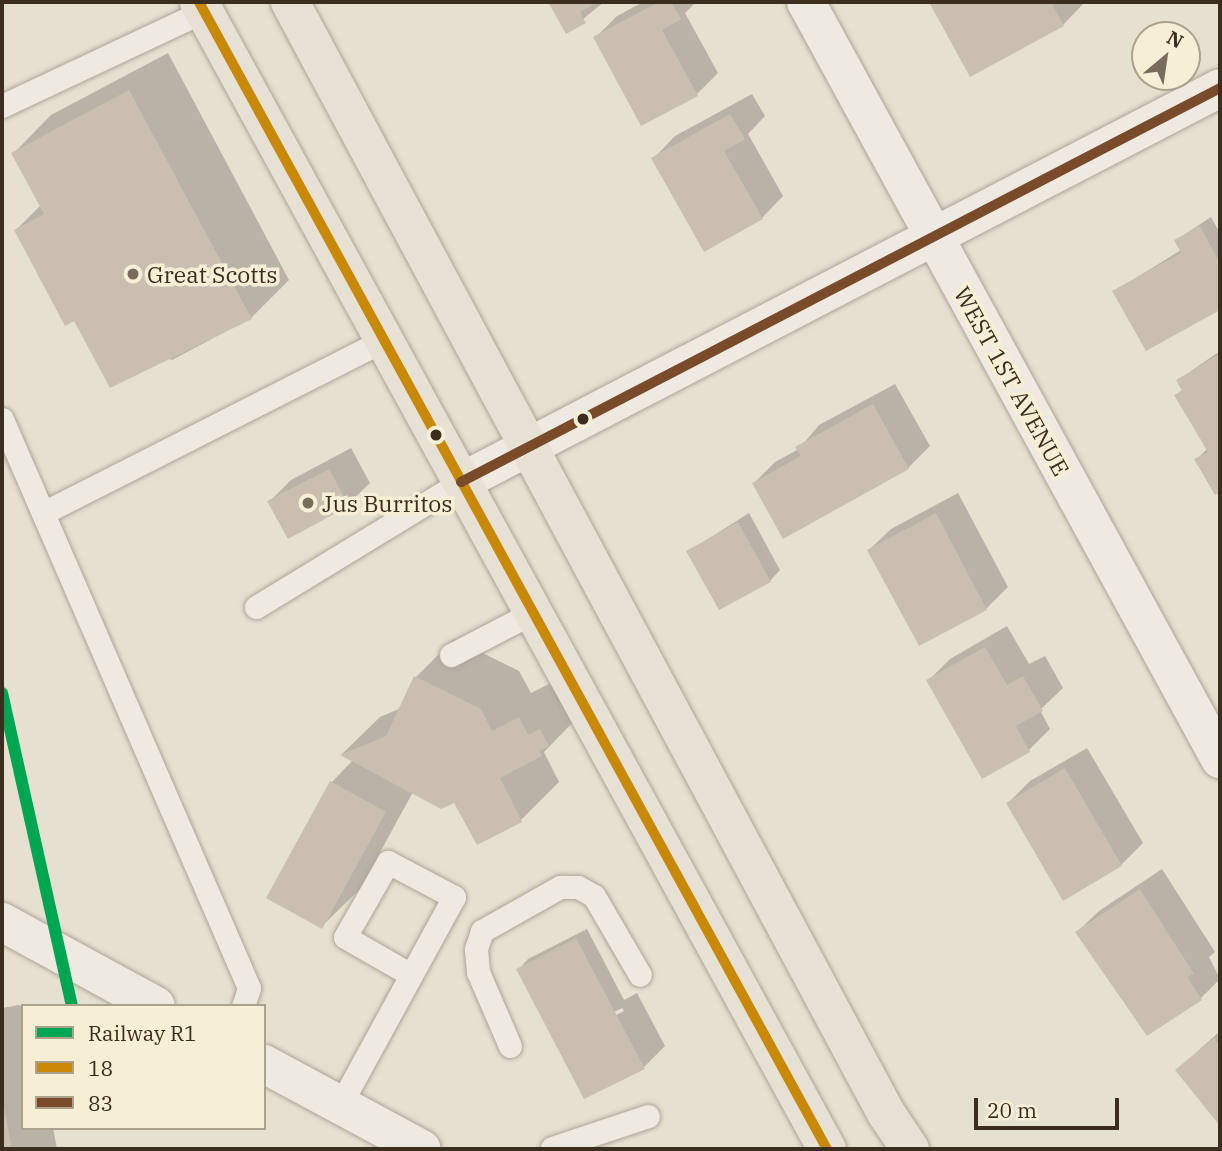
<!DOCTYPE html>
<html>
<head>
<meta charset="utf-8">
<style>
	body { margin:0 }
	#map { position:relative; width:1222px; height:1151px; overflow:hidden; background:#e6e0d0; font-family:"IBM Plex Serif",serif }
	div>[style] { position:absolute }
	.shadow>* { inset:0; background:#0003 }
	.building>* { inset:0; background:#cabeb0 }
	.roads { filter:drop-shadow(0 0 2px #aca598) drop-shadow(0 0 2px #aca598) }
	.service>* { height:23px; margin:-11.5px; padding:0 11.5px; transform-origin:11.5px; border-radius:11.5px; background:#eeeae1 }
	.minor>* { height:38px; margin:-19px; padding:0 19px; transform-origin:19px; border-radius:19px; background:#eeeae1 }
	.primary>* { height:38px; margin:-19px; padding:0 19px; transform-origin:19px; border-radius:19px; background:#e6e1d3 }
	.bus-1>* { height:10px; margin:-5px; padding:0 5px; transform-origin:5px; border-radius:5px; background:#c88808 }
	.bus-2>* { height:10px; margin:-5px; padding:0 5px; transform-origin:5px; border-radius:5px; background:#7a4b2a }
	.rail-1>* { height:12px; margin:-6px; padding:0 6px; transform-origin:6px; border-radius:6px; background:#00a651 }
	.dots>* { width:19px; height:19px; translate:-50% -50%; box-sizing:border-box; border:4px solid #f7eed6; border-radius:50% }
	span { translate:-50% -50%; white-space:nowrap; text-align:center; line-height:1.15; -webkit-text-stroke:7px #f7eed6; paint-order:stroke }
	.poi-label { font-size:23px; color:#3c2e1f }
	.left { translate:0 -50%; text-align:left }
	.street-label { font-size:23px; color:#3c2e1f }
	.frame { position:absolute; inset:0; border:4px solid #3c2e1f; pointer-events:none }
	.legend { position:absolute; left:21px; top:1004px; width:245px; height:126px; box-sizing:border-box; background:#f7eed6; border:2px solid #aca18d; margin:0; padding:9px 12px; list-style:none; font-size:21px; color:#3c2e1f }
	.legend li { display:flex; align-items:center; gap:14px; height:35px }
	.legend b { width:35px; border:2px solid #aca18d }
	.north { position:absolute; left:1131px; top:21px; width:70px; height:70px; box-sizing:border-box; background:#f7eed6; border:2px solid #aca18d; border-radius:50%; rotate:29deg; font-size:19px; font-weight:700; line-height:28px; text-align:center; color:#3c2e1f }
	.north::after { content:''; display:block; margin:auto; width:24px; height:32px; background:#786c5d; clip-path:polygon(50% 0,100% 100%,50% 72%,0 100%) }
	.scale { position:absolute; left:974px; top:1098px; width:145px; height:32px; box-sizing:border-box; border:4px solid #3c2e1f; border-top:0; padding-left:9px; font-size:21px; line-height:24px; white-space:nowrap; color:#3c2e1f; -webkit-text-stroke:5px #f7eed6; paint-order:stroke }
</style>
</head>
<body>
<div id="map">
	<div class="shadow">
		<div style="clip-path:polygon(550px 2px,604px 2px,567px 32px)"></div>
		<div style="clip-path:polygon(643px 2px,696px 2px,685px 13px,718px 73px,697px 94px,596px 37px,617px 16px)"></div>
		<div style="clip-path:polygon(931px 2px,1083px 2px,1084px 3px,1063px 25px,970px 75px)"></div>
		<div style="clip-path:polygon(168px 53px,289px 280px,251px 318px,172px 360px,75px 319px,16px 230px,41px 205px,13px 154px,51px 115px)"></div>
		<div style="clip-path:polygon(752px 94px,765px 116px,748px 134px,783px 196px,762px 218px,654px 158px,675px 136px)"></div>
		<div style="clip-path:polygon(1211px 217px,1220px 233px,1220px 308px,1146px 348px,1115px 291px,1181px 250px,1176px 240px)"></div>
		<div style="clip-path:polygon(1220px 351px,1220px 490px,1215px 492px,1196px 460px,1207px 449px,1177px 395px,1183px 389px,1178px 380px)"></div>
		<div style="clip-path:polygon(895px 384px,930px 446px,908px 468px,754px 483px,775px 462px,799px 449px,819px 425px)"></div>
		<div style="clip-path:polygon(351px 448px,370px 483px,348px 504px,270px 501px,291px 480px)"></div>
		<div style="clip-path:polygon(958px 493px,1008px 587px,986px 609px,869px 550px,891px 529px)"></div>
		<div style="clip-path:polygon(749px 513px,780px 570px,770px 581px,688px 552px)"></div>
		<div style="clip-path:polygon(1007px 626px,1029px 664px,1045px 656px,1063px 688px,1040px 710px,1050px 729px,1029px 750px,928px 681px,950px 659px)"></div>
		<div style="clip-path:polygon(454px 639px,519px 671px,531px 693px,557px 680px,579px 716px,544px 752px,559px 782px,521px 820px,413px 792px,360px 889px,321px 927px,331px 783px,353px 760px,342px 754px,380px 717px,401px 708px,416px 677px)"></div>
		<div style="clip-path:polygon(1087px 748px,1143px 843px,1121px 865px,1008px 803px,1030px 781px)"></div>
		<div style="clip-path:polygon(1162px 869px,1215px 952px,1209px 957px,1220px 979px,1201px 998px,1147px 1033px,1077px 932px,1099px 911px)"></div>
		<div style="clip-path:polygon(evenodd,587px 929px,624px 1000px,637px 993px,665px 1046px,644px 1067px,585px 1097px,518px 970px,528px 959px,587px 929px,622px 1008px,624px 1011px,581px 1033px,581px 1029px,622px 1008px)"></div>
		<div style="clip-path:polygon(19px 1005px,23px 1007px,23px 1128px,53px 1128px,57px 1149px,2px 1149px,2px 1008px)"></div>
		<div style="clip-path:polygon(1220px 1031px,1220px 1123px,1177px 1070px)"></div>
	</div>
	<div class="building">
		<div style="clip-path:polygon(548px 2px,598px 2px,580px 12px,586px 23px,566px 34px)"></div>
		<div style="clip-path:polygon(659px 2px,671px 2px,681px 19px,662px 30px,698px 96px,641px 126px,593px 37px)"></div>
		<div style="clip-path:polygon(929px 2px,1051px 2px,1064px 26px,970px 77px)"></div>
		<div style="clip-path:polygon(129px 90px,252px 319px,110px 388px,74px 321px,65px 326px,14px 230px,44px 214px,11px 153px)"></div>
		<div style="clip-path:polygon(730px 114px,745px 139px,724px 151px,763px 219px,704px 252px,651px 158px)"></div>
		<div style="clip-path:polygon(1200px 226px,1220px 263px,1220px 310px,1146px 351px,1112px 291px,1181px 253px,1174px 240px)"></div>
		<div style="clip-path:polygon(1220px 354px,1220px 492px,1215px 495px,1194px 459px,1208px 452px,1174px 395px,1182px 391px,1176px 380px)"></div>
		<div style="clip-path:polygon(873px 404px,909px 469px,783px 539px,752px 483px,801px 456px,795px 447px)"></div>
		<div style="clip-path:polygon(329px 469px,349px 506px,288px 539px,267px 501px)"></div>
		<div style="clip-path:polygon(936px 513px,987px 610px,919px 646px,867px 550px)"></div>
		<div style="clip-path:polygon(738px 522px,771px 582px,719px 610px,686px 551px)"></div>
		<div style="clip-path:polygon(985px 647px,1007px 685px,1023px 676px,1043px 711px,1016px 726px,1030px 752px,982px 779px,926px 680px)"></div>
		<div style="clip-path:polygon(414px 676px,481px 709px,492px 731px,519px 717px,528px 735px,540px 729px,549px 746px,539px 751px,542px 756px,500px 778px,522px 822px,477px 845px,454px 803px,441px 809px,340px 755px,386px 736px)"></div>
		<div style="clip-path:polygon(1065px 768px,1122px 866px,1063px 901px,1006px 803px)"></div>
		<div style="clip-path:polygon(330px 781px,386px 812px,322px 929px,266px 898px)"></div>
		<div style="clip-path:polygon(1140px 889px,1194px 974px,1187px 977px,1202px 1000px,1147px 1036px,1075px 932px)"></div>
		<div style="clip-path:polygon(576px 938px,645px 1069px,584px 1099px,516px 969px)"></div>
		<div style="clip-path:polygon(1214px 1038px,1220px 1045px,1220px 1126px,1175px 1070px)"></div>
		<div style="clip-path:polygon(2px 1102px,3px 1102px,12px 1149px,2px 1149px)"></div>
	</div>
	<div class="roads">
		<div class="service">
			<div style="left:2px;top:106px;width:223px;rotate:-25.2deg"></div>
			<div style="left:2px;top:419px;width:620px;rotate:66.53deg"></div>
			<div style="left:249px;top:988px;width:19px;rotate:108deg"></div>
			<div style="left:43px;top:513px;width:380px;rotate:-26.9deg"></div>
			<div style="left:256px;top:607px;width:240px;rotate:-31.4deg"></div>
			<div style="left:451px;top:655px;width:91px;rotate:-27.4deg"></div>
			<div style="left:510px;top:1046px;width:81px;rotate:-113.4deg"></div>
			<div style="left:478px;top:972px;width:23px;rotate:-95deg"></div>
			<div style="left:476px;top:949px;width:19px;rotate:-72deg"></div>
			<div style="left:482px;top:931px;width:90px;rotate:-29.4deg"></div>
			<div style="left:560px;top:887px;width:18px"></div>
			<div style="left:578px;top:887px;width:18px;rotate:29deg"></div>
			<div style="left:594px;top:896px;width:91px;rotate:59.8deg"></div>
			<div style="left:340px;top:1105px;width:237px;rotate:-61.3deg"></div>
			<div style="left:454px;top:897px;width:75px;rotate:-152.1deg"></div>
			<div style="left:388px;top:862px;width:86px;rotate:119.8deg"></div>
			<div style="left:345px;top:937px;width:76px;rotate:29.9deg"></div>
			<div style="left:552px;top:1148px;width:101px;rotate:-18.4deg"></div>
		</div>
		<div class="minor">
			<div style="left:806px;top:2px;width:863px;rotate:61.33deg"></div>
			<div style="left:461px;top:482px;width:855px;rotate:-27.43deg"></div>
			<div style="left:2px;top:922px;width:175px;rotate:28.6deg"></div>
			<div style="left:264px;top:1064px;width:179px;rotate:28.3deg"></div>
		</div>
		<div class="primary">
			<div style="left:199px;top:2px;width:1308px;rotate:61.3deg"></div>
			<div style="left:290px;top:2px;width:1261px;rotate:61.79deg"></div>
			<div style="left:886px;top:1113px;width:43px;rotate:56.3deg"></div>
		</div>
	</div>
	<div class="bus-1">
		<div style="left:199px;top:2px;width:1308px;rotate:61.3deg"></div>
	</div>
	<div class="bus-2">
		<div style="left:461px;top:482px;width:855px;rotate:-27.43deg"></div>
	</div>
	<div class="rail-1">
		<div style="left:2px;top:693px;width:321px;rotate:77.4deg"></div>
	</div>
	<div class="dots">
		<div style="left:133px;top:274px;background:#786c5d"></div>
		<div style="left:583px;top:419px;background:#3c2e1f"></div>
		<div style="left:436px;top:435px;background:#3c2e1f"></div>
		<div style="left:308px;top:503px;background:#786c5d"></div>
	</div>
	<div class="poi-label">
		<span class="left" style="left:147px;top:274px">Great Scotts</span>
		<span class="left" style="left:322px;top:503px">Jus Burritos</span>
	</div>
	<div class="street-label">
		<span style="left:1012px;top:381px;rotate:61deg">WEST 1ST AVENUE</span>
	</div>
	<div class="frame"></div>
	<ul class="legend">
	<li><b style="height:9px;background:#00a651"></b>Railway R1</li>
	<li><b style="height:9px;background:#c88808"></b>18</li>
	<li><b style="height:9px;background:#7a4b2a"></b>83</li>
	</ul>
	<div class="north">N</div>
	<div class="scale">20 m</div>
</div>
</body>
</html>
